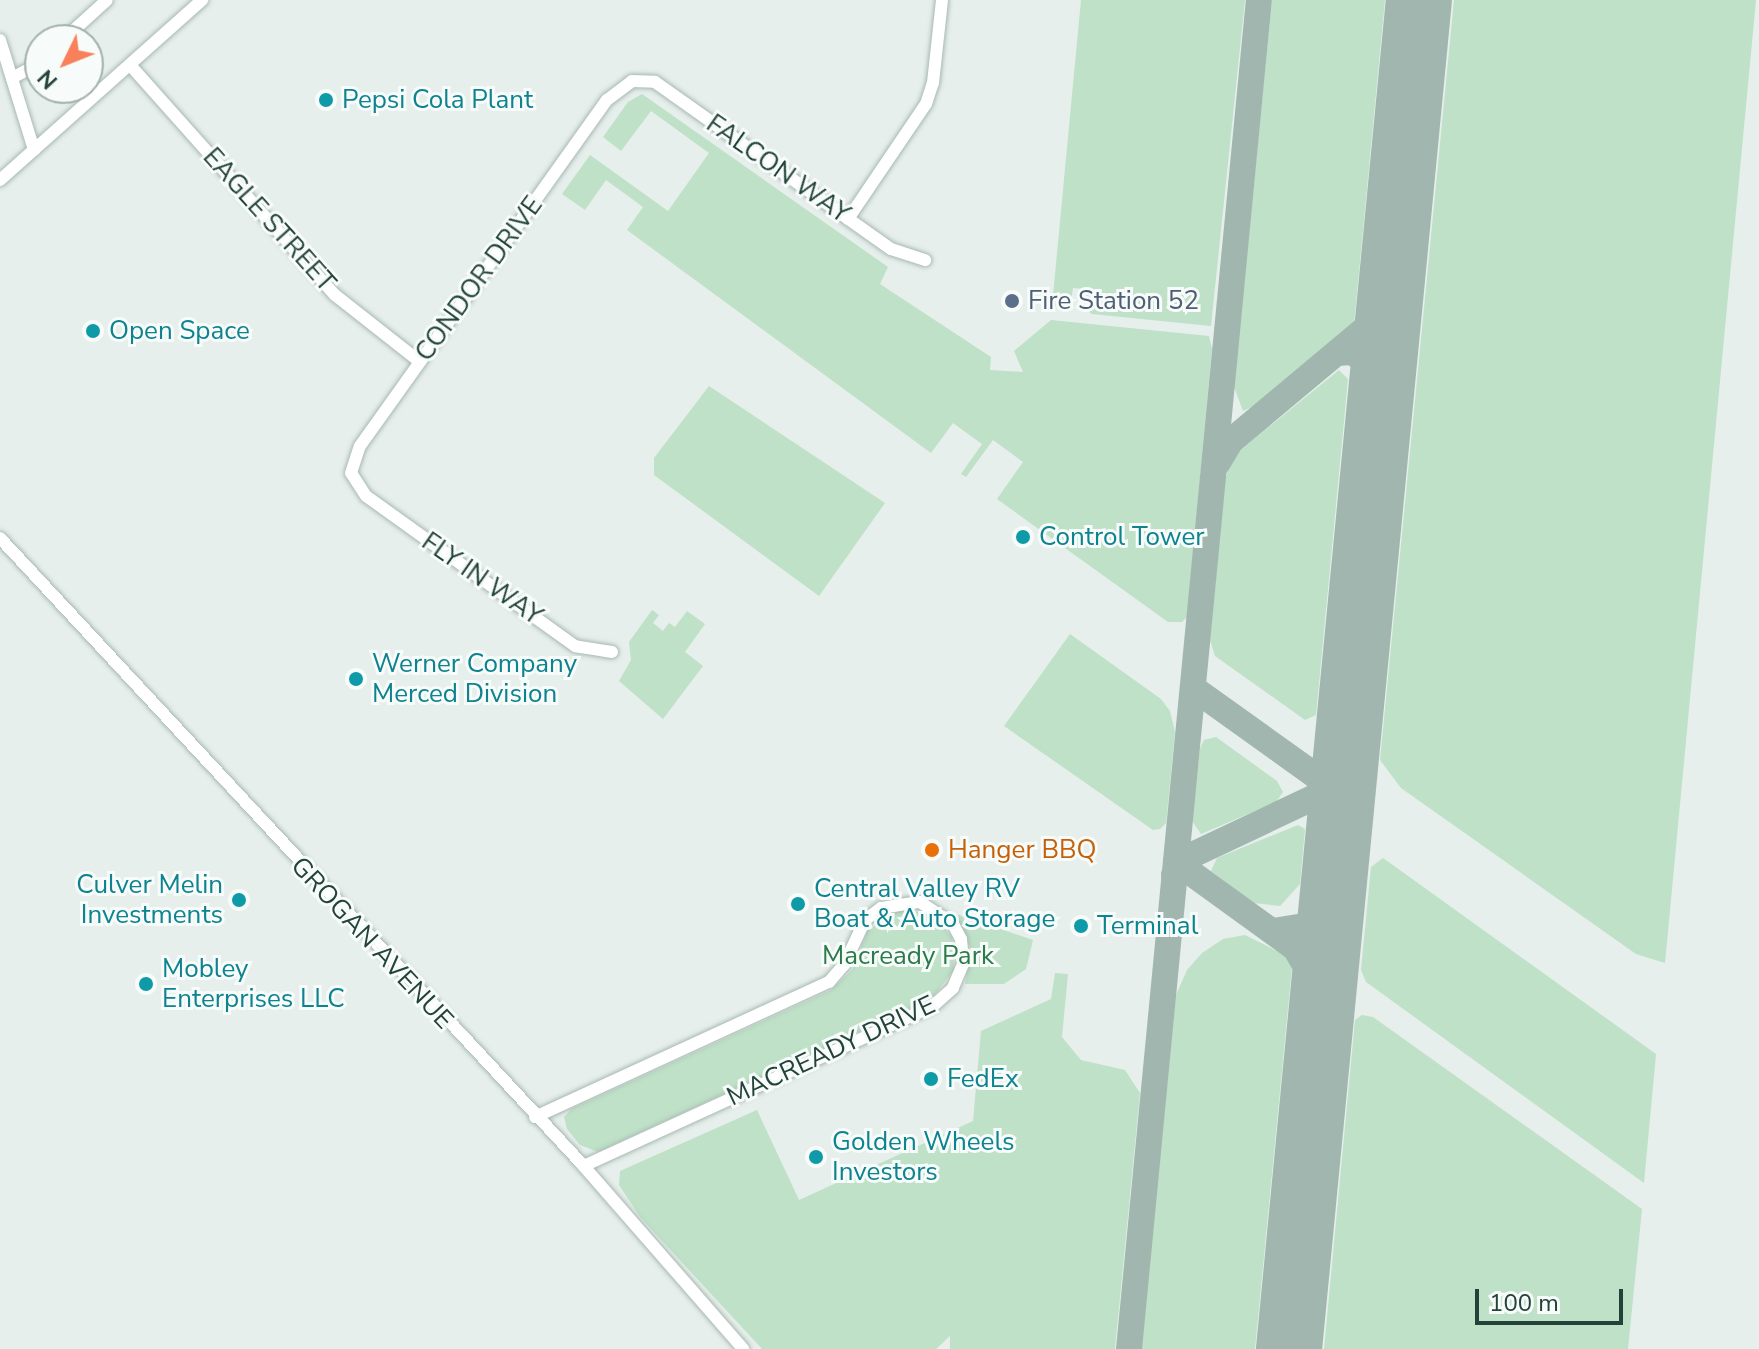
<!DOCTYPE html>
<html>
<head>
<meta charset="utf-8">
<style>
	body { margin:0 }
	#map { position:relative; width:1759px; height:1349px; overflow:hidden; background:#e6efeb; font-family:"Nunito Sans",sans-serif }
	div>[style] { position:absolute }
	.green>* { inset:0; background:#bee1c7 }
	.taxiway>* { height:26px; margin:-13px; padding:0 13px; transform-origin:13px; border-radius:13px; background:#a2b6b0 }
	.runway>* { height:66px; margin:-33px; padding:0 33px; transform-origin:33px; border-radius:33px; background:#a2b6b0 }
	.roads { filter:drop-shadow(0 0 2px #a8b8b2) drop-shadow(0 0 2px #a8b8b2) }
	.minor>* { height:12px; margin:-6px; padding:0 6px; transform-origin:6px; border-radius:6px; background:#fff }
	.dots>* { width:22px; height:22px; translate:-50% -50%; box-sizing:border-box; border:4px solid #f7fbf9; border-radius:50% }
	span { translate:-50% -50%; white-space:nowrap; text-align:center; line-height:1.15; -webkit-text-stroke:6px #f7fbf9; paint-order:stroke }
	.culture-label { font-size:26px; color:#0d838f }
	.left { translate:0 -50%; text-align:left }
	.right { translate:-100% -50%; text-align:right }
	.street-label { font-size:26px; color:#23433a }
	.service-label { font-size:26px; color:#4e5e75 }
	.food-label { font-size:26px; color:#c56008 }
	.park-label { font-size:26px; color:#2b7c4a }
	.north { position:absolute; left:24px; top:24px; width:80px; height:80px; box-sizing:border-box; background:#f7fbf9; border:2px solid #a2b1ad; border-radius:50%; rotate:227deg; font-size:22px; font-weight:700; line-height:32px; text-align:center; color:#23433a }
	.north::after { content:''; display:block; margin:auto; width:28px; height:36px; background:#f8805b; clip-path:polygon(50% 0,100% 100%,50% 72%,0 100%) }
	.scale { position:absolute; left:1475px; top:1289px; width:148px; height:36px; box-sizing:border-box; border:4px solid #23433a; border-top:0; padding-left:10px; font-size:24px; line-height:28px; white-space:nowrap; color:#23433a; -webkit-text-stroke:6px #f7fbf9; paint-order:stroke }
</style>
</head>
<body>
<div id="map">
	<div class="green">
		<div style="clip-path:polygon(1081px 0,1245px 0,1211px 326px,1092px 314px,1087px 310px,1086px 289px,1073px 288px,1070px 307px,1052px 306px)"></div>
		<div style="clip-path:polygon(1272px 0,1385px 0,1354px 324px,1258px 404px,1243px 411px,1234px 387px)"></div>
		<div style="clip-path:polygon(1454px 0,1756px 0,1665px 963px,1636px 954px,1401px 788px,1380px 760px)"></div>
		<div style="clip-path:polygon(642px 94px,888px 267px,880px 284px,991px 357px,990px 370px,1023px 372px,1014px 351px,1051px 320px,1209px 336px,1212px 349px,1187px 617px,1182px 622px,1168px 622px,997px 499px,1023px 462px,993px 440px,966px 477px,961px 474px,982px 444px,953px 423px,931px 453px,627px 230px,643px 207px,606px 180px,585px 210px,562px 194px,590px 155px,668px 211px,709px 153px,651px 111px,621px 151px,603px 137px,628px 102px)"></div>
		<div style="clip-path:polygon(1339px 370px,1348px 379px,1316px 715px,1305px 720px,1215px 656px,1210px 640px,1225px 480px,1233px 456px)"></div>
		<div style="clip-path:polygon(709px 386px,885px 503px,819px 596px,654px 475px,654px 458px)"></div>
		<div style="clip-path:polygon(652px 610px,659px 615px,653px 623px,663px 631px,669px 623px,675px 627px,687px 611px,705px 624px,685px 652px,703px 666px,663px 719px,619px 681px,631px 660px,629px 642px)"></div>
		<div style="clip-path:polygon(1070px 634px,1161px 699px,1170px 711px,1175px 732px,1166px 823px,1160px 829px,1153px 830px,1004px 726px)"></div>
		<div style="clip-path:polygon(1216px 737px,1277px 781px,1283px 792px,1276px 802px,1201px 834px,1192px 821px,1200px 749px,1204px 740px)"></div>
		<div style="clip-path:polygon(1298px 825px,1305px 829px,1300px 884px,1280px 906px,1253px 903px,1211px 871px,1217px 858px)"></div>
		<div style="clip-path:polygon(1383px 858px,1656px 1054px,1644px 1183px,1366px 982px,1361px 970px,1371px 867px)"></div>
		<div style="clip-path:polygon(901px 909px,930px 914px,952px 937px,954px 970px,932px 998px,598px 1152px,580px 1145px,567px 1129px,564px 1117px,571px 1109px,831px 990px,852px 970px,868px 930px)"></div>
		<div style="clip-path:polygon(953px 913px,1033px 940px,1026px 969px,1004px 984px,965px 984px,971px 949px)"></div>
		<div style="clip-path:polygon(1245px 935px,1283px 954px,1292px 967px,1255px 1349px,1141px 1349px,1176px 995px,1187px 970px,1202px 953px,1223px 939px)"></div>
		<div style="clip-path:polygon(1055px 973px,1068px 974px,1062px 1037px,1081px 1060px,1125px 1070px,1140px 1093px,1115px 1349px,950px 1349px,950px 1336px,936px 1349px,762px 1349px,640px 1217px,619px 1185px,620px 1171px,757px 1110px,799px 1200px,973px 1121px,981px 1031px,1051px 999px)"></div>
		<div style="clip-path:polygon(1362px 1015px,1373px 1017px,1642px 1209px,1628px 1349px,1324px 1349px,1355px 1020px)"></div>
	</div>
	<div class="taxiway">
		<div style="left:1337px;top:353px;width:15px;rotate:-4deg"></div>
		<div style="left:1352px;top:352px;width:22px;rotate:34deg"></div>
		<div style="left:1370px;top:364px;width:38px;rotate:75deg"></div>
		<div style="left:1217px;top:464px;width:27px;rotate:-59deg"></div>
		<div style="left:1231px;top:441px;width:184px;rotate:-39.9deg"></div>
		<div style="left:1372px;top:323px;width:46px;rotate:-64deg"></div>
		<div style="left:1193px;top:688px;width:151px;rotate:35.6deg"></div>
		<div style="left:1316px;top:776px;width:31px;rotate:57deg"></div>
		<div style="left:1333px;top:802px;width:38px;rotate:83deg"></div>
		<div style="left:1176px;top:862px;width:147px;rotate:35.9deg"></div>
		<div style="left:1295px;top:948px;width:37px;rotate:59deg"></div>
		<div style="left:1314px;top:980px;width:43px;rotate:82.1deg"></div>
		<div style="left:1174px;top:875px;width:23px;rotate:-52deg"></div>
		<div style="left:1188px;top:857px;width:145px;rotate:-25.3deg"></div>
		<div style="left:1319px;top:795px;width:30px;rotate:-50deg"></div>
		<div style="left:1338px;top:772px;width:34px;rotate:-73deg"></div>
		<div style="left:1273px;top:931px;width:38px;rotate:-9deg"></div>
		<div style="left:1311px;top:925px;width:16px;rotate:-43deg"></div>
		<div style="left:1323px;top:914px;width:23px;rotate:-65deg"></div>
		<div style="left:1129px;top:1349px;width:1355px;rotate:-84.5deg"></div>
	</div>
	<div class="runway">
		<div style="left:1289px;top:1349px;width:1355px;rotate:-84.5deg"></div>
	</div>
	<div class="roads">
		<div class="minor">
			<div style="left:0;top:40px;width:115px;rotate:72.8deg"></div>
			<div style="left:63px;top:40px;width:59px;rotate:-42.3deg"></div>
			<div style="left:130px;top:65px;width:308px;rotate:48.3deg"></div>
			<div style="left:335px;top:295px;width:108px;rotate:38.2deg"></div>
			<div style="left:12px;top:78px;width:32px;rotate:-28deg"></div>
			<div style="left:0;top:180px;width:271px;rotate:-41.7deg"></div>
			<div style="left:848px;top:219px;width:139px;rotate:-55.9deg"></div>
			<div style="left:926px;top:104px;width:22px;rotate:-72deg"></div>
			<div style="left:933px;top:83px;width:83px;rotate:-83.8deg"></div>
			<div style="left:0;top:538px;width:853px;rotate:47.09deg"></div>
			<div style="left:581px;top:1163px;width:247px;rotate:48.9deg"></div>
			<div style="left:612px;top:652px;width:37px;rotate:-171deg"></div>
			<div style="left:575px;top:646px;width:257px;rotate:-144.3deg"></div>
			<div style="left:366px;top:496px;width:27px;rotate:-123deg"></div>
			<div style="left:351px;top:473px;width:28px;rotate:-72deg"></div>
			<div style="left:360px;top:446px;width:425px;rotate:-54.5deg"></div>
			<div style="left:607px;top:100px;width:31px;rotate:-37deg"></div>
			<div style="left:632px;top:81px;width:23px;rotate:2deg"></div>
			<div style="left:655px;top:82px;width:289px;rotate:35.3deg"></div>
			<div style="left:891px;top:249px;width:36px;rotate:18deg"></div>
			<div style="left:535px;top:1117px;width:324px;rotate:-24.7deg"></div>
			<div style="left:829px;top:982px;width:23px;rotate:-49deg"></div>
			<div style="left:844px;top:965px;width:50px;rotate:-65deg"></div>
			<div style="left:865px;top:920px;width:20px;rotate:-37deg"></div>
			<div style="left:881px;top:908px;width:39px;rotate:-9deg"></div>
			<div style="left:920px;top:902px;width:40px;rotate:34deg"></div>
			<div style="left:953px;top:924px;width:17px;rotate:62deg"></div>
			<div style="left:961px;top:939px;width:25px;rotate:85deg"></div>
			<div style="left:963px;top:964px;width:26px;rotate:113deg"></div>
			<div style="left:953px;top:988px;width:27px;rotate:138deg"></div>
			<div style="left:933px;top:1006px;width:384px;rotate:155.4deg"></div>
		</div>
	</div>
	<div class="dots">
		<div style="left:326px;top:100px;background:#0f9aa8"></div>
		<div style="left:1012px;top:301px;background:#5c6f8a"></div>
		<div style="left:93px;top:331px;background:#0f9aa8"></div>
		<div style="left:1023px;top:537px;background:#0f9aa8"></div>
		<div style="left:356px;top:679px;background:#0f9aa8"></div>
		<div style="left:932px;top:850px;background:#e8710a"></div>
		<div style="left:239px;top:900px;background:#0f9aa8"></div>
		<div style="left:798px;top:904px;background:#0f9aa8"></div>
		<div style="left:1081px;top:926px;background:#0f9aa8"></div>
		<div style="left:146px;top:984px;background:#0f9aa8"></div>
		<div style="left:931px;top:1079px;background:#0f9aa8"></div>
		<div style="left:816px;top:1157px;background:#0f9aa8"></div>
	</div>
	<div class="culture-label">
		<span class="left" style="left:342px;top:100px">Pepsi Cola Plant</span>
		<span class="left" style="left:109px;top:331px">Open Space</span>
		<span class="left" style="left:1039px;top:537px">Control Tower</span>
		<span class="left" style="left:372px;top:679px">Werner Company<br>Merced Division</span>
		<span class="right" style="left:223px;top:900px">Culver Melin<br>Investments</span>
		<span class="left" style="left:814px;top:904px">Central Valley RV<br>Boat &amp; Auto Storage</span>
		<span class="left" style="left:1097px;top:926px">Terminal</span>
		<span class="left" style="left:162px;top:984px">Mobley<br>Enterprises LLC</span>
		<span class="left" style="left:947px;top:1079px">FedEx</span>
		<span class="left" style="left:832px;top:1157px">Golden Wheels<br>Investors</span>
	</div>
	<div class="street-label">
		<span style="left:778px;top:169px;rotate:35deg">FALCON WAY</span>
		<span style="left:269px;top:220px;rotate:48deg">EAGLE STREET</span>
		<span style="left:479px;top:279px;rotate:-54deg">CONDOR DRIVE</span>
		<span style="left:482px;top:579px;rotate:35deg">FLY IN WAY</span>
		<span style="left:372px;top:943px;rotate:47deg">GROGAN AVENUE</span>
		<span style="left:831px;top:1051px;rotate:-25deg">MACREADY DRIVE</span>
	</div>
	<div class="service-label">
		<span class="left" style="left:1028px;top:301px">Fire Station 52</span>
	</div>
	<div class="food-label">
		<span class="left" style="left:948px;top:850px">Hanger BBQ</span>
	</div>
	<div class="park-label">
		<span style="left:908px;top:956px">Macready Park</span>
	</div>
	<div class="north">N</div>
	<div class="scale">100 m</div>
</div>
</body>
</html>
